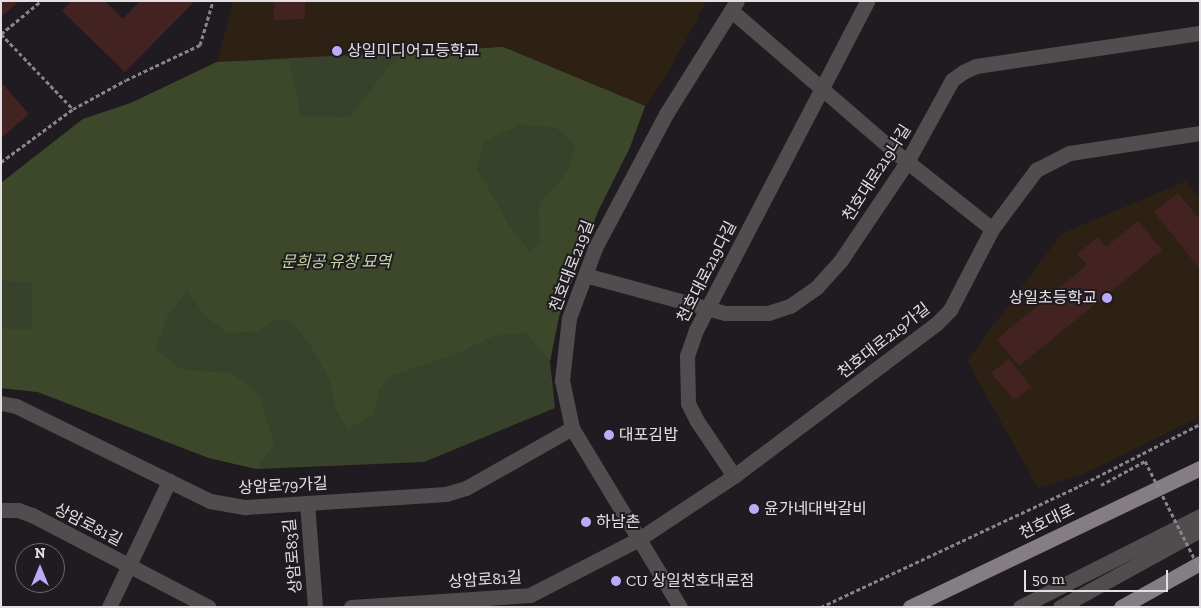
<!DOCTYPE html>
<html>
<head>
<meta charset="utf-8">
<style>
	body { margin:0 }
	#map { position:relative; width:1201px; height:608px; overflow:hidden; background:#1f1b20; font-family:"Zilla Slab","Noto Sans KR",serif }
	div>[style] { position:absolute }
	.education>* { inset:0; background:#2d2113 }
	.green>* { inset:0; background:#38412a }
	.forest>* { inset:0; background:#3d482b }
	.building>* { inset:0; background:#422322 }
	.path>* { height:3px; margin-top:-1.5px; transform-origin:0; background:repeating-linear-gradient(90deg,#888489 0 4px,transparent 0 6.5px) }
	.minor>* { height:15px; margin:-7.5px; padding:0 7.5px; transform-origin:7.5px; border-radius:7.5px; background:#504d4f }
	.major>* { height:15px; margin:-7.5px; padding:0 7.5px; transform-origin:7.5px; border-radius:7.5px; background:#847e82 }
	.path-bridge>* { height:3px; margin-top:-1.5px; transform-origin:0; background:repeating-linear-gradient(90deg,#888489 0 4px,transparent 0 6.5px) }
	.dots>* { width:14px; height:14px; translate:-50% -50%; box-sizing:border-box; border:2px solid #1f1b20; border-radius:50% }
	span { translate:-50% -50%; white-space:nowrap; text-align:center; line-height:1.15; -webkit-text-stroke:4px #1f1b20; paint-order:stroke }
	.poi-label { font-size:16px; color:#e3e0e4 }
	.left { translate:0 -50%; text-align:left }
	.right { translate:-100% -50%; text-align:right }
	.street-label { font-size:16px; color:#e3e0e4 }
	.park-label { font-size:16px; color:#c5daa2; font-style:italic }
	.frame { position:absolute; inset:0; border:2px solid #e3e0e4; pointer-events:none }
	.north { position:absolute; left:15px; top:543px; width:50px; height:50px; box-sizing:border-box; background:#1f1b20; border:1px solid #6d6a6e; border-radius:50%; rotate:0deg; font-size:14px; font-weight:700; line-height:20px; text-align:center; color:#e3e0e4 }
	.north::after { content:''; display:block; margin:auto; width:18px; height:22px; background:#b9abf7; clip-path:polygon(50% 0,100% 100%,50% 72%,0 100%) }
	.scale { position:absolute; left:1024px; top:570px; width:144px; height:22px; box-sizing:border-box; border:2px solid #e3e0e4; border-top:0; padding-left:6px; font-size:15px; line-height:18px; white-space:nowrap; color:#e3e0e4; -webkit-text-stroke:4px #1f1b20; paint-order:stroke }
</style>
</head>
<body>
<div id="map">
	<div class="education">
		<div style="clip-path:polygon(233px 1px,707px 1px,664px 80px,645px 106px,503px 47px,217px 62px)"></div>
		<div style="clip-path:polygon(1186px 181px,1200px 199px,1200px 417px,1081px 475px,1038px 488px,967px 361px,1061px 234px)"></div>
	</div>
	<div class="green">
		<div style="clip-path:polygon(503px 47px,645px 106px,630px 147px,598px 211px,559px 316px,550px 361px,555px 408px,424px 462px,257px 469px,209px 458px,38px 392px,1px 388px,1px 183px,83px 119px,131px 103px,217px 62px)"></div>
	</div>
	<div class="forest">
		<div style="clip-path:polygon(evenodd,503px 47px,645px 106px,630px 147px,598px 211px,559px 316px,550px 361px,525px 332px,494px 336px,456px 354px,391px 376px,379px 389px,374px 414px,348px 429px,336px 410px,330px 381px,314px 351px,293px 322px,277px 319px,258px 331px,227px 333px,203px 313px,187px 290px,167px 317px,155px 349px,183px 370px,232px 373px,259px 395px,274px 444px,257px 469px,209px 458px,38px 392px,1px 388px,1px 329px,32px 329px,32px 282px,1px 281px,1px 183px,83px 119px,131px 103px,217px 62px,289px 60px,301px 116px,350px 117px,390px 65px,406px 54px,503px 47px,521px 124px,556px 128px,576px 146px,567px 172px,539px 204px,540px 244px,530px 252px,511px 228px,477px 169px,484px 142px,521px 124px)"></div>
	</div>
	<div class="building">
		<div style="clip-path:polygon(1px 1px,19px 1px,1px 17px)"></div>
		<div style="clip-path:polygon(71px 1px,105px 1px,123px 19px,140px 1px,195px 1px,125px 72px,62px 11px)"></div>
		<div style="clip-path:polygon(274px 1px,305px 1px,305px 19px,274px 20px)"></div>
		<div style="clip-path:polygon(1px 82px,29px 114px,1px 138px)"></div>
		<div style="clip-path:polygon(1178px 193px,1200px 220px,1200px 269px,1154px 212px)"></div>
		<div style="clip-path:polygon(1138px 221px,1162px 250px,1019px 366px,997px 339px,1087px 265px,1077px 254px,1098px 237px,1106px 247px)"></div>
		<div style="clip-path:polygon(1009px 359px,1031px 387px,1014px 400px,991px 373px)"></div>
	</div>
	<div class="path">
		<div style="left:1px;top:34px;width:104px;rotate:46.2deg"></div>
		<div style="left:1px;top:34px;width:52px;rotate:-39.5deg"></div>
		<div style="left:1px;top:162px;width:89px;rotate:-36.4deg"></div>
		<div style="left:73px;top:109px;width:60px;rotate:-28.7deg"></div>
		<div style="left:126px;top:80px;width:82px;rotate:-25.3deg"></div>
		<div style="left:200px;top:45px;width:46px;rotate:-73.5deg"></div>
		<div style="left:1101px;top:485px;width:50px;rotate:-28.6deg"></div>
		<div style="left:821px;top:607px;width:285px;rotate:-25.1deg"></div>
		<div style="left:1079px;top:486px;width:136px;rotate:-27.1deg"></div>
	</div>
	<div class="minor">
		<div style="left:733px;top:12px;width:221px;rotate:40.8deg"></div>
		<div style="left:900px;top:156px;width:117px;rotate:38.4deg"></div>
		<div style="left:585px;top:275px;width:145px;rotate:15.2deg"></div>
		<div style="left:725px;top:313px;width:43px"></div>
		<div style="left:768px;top:313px;width:23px;rotate:-18deg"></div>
		<div style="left:790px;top:306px;width:32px;rotate:-35deg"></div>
		<div style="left:816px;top:288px;width:38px;rotate:-48deg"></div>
		<div style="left:841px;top:260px;width:118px;rotate:-56deg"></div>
		<div style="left:907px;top:162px;width:94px;rotate:-61.2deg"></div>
		<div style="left:952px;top:80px;width:14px;rotate:-36deg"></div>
		<div style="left:963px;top:72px;width:14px;rotate:-25deg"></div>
		<div style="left:976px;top:66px;width:226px;rotate:-8.4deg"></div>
		<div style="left:1px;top:403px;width:15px;rotate:11deg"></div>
		<div style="left:16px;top:406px;width:216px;rotate:26.1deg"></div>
		<div style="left:210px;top:501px;width:36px;rotate:10deg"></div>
		<div style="left:245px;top:507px;width:201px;rotate:-3.7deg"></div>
		<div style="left:446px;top:494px;width:21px;rotate:-17deg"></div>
		<div style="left:466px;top:488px;width:122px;rotate:-29.5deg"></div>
		<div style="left:734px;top:476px;width:66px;rotate:-123.9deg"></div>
		<div style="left:697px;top:421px;width:20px;rotate:-117deg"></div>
		<div style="left:688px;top:403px;width:47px;rotate:-91.2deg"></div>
		<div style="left:687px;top:356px;width:28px;rotate:-71deg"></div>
		<div style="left:696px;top:330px;width:371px;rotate:-62.5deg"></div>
		<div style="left:307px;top:503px;width:104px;rotate:85.6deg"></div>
		<div style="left:1px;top:510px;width:17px"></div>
		<div style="left:18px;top:510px;width:15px;rotate:20deg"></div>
		<div style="left:32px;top:515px;width:199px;rotate:27.5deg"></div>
		<div style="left:109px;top:607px;width:140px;rotate:-64.5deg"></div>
		<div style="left:351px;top:607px;width:179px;rotate:-3.8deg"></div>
		<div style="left:530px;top:595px;width:123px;rotate:-27.2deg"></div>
		<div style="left:639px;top:539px;width:114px;rotate:-33.6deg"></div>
		<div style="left:734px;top:476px;width:254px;rotate:-37deg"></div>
		<div style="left:937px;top:323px;width:18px;rotate:-45deg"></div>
		<div style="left:950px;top:310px;width:91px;rotate:-62.6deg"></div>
		<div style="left:992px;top:229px;width:74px;rotate:-53.3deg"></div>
		<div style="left:1036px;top:170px;width:38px;rotate:-27deg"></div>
		<div style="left:1070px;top:153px;width:132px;rotate:-8.7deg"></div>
		<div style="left:680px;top:607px;width:209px;rotate:-121.1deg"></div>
		<div style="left:572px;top:428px;width:49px;rotate:-101.8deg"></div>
		<div style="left:562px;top:380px;width:62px;rotate:-83.6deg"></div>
		<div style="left:569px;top:318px;width:75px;rotate:-69.6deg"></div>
		<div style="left:595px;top:248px;width:152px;rotate:-62.1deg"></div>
		<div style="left:666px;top:114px;width:133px;rotate:-57.9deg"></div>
		<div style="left:1020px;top:607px;width:202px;rotate:-26.8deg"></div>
		<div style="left:1060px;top:607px;width:160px;rotate:-28.8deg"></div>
	</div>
	<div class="major">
		<div style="left:910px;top:607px;width:322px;rotate:-25.6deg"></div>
		<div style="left:1121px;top:607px;width:90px;rotate:-29.1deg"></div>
	</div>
	<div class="path-bridge">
		<div style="left:1145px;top:461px;width:122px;rotate:63.2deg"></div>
	</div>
	<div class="dots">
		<div style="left:337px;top:51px;background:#b9abf7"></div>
		<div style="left:1107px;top:298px;background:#b9abf7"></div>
		<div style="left:609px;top:435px;background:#b9abf7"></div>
		<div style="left:754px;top:509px;background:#b9abf7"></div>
		<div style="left:586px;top:522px;background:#b9abf7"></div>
		<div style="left:616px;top:581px;background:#b9abf7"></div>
	</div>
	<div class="poi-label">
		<span class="left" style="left:347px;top:51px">상일미디어고등학교</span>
		<span class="right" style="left:1097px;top:298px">상일초등학교</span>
		<span class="left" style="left:619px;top:435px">대포김밥</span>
		<span class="left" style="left:764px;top:509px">윤가네대박갈비</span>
		<span class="left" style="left:596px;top:522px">하남촌</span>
		<span class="left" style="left:626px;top:581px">CU 상일천호대로점</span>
	</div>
	<div class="street-label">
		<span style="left:877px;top:173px;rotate:-57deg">천호대로219나길</span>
		<span style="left:572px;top:266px;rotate:-69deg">천호대로219길</span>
		<span style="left:707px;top:272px;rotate:-63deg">천호대로219다길</span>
		<span style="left:884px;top:341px;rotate:-38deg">천호대로219가길</span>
		<span style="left:283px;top:486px;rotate:-3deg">상암로79가길</span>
		<span style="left:1047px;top:522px;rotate:-26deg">천호대로</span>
		<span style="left:88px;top:525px;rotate:27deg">상암로81길</span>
		<span style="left:293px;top:556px;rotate:-95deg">상암로83길</span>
		<span style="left:485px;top:580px;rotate:-4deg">상암로81길</span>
	</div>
	<div class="park-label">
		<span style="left:336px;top:262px">문희공 유창 묘역</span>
	</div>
	<div class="frame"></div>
	<div class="north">N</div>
	<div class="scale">50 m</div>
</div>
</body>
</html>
